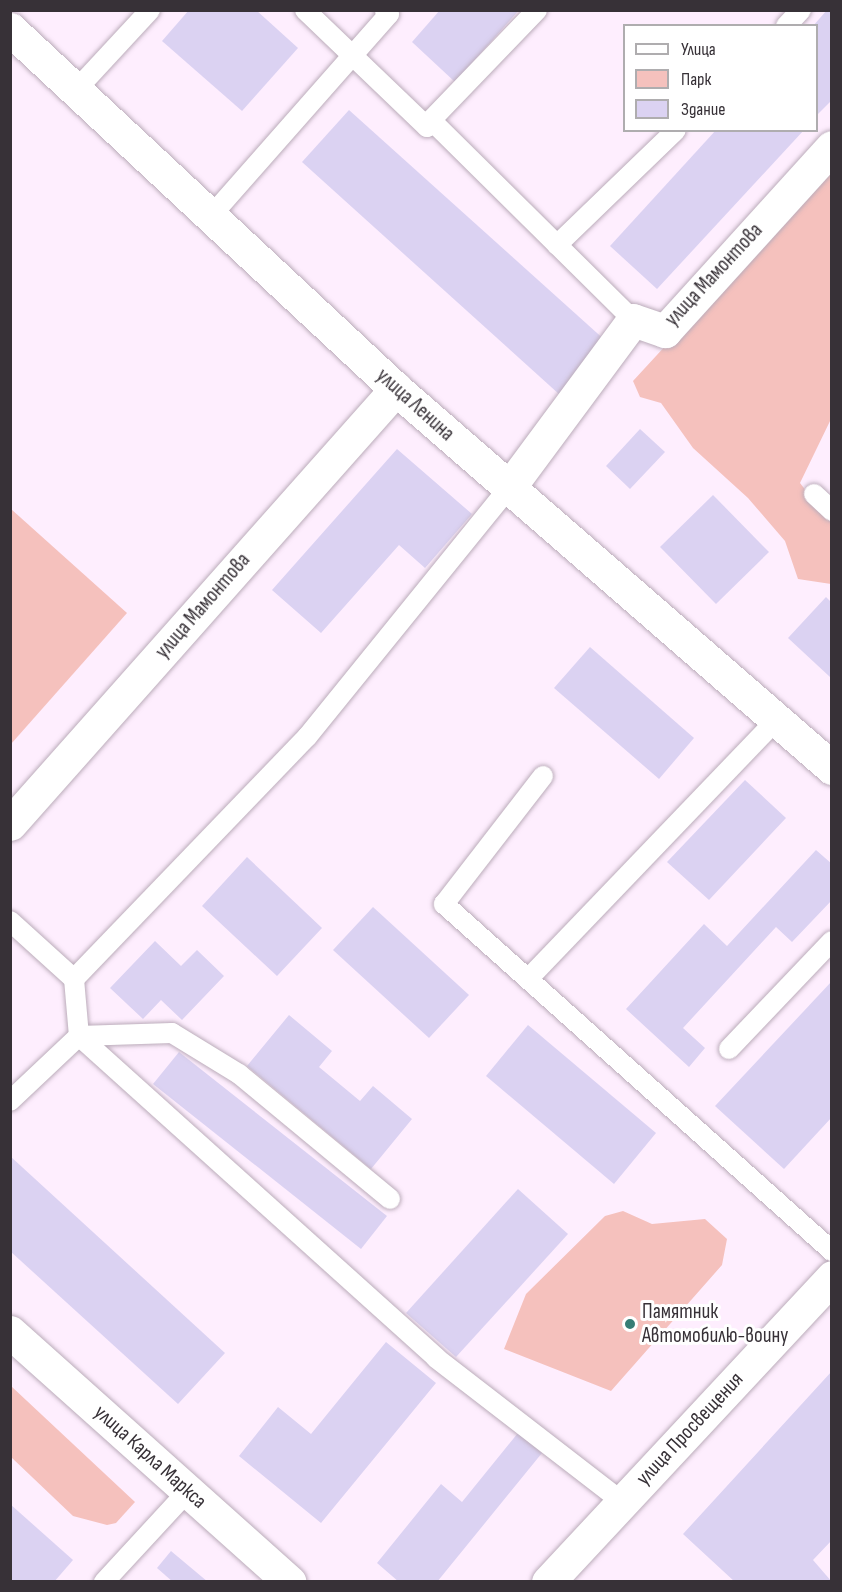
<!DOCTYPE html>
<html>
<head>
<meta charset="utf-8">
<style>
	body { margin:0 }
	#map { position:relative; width:842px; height:1592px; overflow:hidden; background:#feeefe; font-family:"Sofia Sans Condensed",sans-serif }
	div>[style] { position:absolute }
	.green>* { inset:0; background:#f5c1bd }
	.building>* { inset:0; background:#dbd2f2 }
	.roads { filter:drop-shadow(0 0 2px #bbacba) drop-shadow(0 0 2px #bbacba) }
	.service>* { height:20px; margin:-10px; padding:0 10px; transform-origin:10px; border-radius:10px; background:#fff }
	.minor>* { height:33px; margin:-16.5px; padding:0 16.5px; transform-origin:16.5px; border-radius:16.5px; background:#fff }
	.tertiary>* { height:33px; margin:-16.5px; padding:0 16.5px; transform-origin:16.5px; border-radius:16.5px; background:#fff }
	.dots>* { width:16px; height:16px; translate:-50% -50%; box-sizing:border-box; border:3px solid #fff; border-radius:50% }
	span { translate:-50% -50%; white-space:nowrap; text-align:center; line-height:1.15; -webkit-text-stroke:6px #fff; paint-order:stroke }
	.street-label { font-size:21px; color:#373137 }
	.poi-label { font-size:21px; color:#373137 }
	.left { translate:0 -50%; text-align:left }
	.frame { position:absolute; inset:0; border:12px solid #373137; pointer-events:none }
	.legend { position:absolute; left:623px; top:24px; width:195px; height:108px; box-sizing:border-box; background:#fff; border:2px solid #afadaf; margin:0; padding:8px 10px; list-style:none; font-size:18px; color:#373137 }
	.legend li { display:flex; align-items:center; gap:12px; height:30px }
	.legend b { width:30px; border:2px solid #afadaf }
</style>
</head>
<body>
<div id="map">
	<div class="green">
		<div style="clip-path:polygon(831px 166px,831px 419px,800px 483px,831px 523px,831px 584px,798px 579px,785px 541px,748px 498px,693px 448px,661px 403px,640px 397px,633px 381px)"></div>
		<div style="clip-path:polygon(11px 509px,127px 613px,11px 744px)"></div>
		<div style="clip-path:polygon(623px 1211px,652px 1224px,705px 1219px,727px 1239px,722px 1265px,611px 1391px,504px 1349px,526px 1294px,605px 1216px)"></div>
		<div style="clip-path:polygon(11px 1386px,135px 1502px,116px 1523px,107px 1525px,73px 1516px,11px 1457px)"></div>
	</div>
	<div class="building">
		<div style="clip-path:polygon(189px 10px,256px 10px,298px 48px,242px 111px,162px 41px)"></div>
		<div style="clip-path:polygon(440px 10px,519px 10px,455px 82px,412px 42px)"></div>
		<div style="clip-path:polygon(827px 10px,832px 10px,832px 100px,816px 116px,813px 26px)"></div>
		<div style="clip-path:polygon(349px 110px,607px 342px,560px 395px,302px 162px)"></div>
		<div style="clip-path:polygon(716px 130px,804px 130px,657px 289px,610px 246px)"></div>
		<div style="clip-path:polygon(640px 429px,665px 452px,630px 489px,606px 466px)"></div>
		<div style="clip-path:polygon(397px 449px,472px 514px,425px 568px,399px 545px,321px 633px,272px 590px)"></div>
		<div style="clip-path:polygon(713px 495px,769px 552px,716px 604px,660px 547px)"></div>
		<div style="clip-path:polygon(826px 597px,832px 603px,830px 677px,788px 638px)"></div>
		<div style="clip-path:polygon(590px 647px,694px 738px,659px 779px,554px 688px)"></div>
		<div style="clip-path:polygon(745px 780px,786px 818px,709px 900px,667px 862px)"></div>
		<div style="clip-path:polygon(816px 850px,832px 864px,832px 900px,792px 942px,776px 927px,683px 1028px,705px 1048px,689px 1067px,626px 1009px,704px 924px,727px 946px)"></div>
		<div style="clip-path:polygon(247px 857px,322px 928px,277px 976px,202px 906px)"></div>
		<div style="clip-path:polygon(373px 907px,469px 995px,429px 1038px,333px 950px)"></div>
		<div style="clip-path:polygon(155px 941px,181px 966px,197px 950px,224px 976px,182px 1020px,161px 1000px,143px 1019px,110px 988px)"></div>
		<div style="clip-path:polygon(832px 981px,832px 1117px,784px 1169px,715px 1106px)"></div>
		<div style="clip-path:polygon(289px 1015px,332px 1051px,319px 1067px,360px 1101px,373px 1086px,412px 1119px,371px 1169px,247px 1066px)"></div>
		<div style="clip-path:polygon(528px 1025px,656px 1133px,614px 1184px,486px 1076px)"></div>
		<div style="clip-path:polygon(179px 1052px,387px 1216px,361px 1249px,153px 1084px)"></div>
		<div style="clip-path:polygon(10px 1156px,225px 1353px,178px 1404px,10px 1251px)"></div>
		<div style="clip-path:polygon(518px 1189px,568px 1234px,456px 1357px,406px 1313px)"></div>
		<div style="clip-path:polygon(386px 1342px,436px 1383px,321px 1523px,239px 1456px,278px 1407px,311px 1434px)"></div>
		<div style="clip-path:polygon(832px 1371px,832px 1540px,813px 1560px,832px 1582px,735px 1582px,683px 1534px)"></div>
		<div style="clip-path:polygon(518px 1433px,542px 1453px,437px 1582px,399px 1582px,377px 1563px,441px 1484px,462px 1502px)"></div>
		<div style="clip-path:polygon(10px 1504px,73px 1560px,54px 1582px,10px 1582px)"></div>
		<div style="clip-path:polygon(171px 1551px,208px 1582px,173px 1582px,157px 1568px)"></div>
	</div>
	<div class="roads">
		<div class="service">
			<div style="left:305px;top:10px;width:169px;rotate:43.8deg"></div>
			<div style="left:427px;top:127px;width:8px;rotate:-60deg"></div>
			<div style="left:537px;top:10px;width:153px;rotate:133.9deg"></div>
			<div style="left:431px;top:120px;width:284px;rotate:44.7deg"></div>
			<div style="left:786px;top:26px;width:22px;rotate:-47deg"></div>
			<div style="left:76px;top:90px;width:109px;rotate:-47.2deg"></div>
			<div style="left:211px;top:216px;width:269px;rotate:-48.6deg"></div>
			<div style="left:389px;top:14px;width:6px;rotate:-135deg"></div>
			<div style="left:557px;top:245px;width:165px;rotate:-44deg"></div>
			<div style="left:814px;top:494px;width:25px;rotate:43deg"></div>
			<div style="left:543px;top:776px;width:162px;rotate:127.7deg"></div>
			<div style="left:444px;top:904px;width:521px;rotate:41.81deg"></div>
			<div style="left:10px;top:921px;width:86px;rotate:42.2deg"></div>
			<div style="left:74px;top:979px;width:57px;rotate:85deg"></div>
			<div style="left:79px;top:1036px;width:481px;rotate:42deg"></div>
			<div style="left:436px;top:1358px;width:235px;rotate:37.7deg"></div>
			<div style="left:74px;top:979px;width:336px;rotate:-46.1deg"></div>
			<div style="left:307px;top:737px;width:319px;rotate:-51deg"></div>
			<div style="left:528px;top:979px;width:359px;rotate:-46.2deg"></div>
			<div style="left:729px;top:1049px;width:149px;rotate:-46.4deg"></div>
			<div style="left:10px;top:1101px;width:95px;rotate:-43.3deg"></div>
			<div style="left:79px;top:1036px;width:93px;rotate:-1.8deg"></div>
			<div style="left:172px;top:1033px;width:79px;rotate:31.5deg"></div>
			<div style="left:239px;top:1074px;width:196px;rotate:39.6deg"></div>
			<div style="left:104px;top:1582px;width:124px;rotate:-47.3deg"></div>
		</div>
		<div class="minor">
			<div style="left:508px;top:489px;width:210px;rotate:-53.5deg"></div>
			<div style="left:633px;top:320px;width:34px;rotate:19deg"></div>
			<div style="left:665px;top:331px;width:248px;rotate:-47.8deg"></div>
			<div style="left:10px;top:824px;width:582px;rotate:-48.42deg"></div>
			<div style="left:10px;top:1332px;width:375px;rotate:41.8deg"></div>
			<div style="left:548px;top:1582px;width:417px;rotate:-47deg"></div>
		</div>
		<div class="tertiary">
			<div style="left:10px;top:29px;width:528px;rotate:43deg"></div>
			<div style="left:396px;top:389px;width:578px;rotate:41deg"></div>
		</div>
	</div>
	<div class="dots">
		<div style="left:630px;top:1324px;background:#377d75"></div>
	</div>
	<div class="street-label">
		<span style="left:714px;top:275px;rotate:-47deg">улица Мамонтова</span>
		<span style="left:415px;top:405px;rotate:42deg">улица Ленина</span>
		<span style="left:203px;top:606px;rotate:-49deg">улица Мамонтова</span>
		<span style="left:690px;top:1429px;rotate:-47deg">улица Просвещения</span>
		<span style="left:150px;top:1457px;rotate:42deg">улица Карла Маркса</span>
	</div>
	<div class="poi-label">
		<span class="left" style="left:642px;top:1324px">Памятник<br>Автомобилю-воину</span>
	</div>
	<div class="frame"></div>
	<ul class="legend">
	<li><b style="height:8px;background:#fff"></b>Улица</li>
	<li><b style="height:16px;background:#f5c1bd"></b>Парк</li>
	<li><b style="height:16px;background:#dbd2f2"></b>Здание</li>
	</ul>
</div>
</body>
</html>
